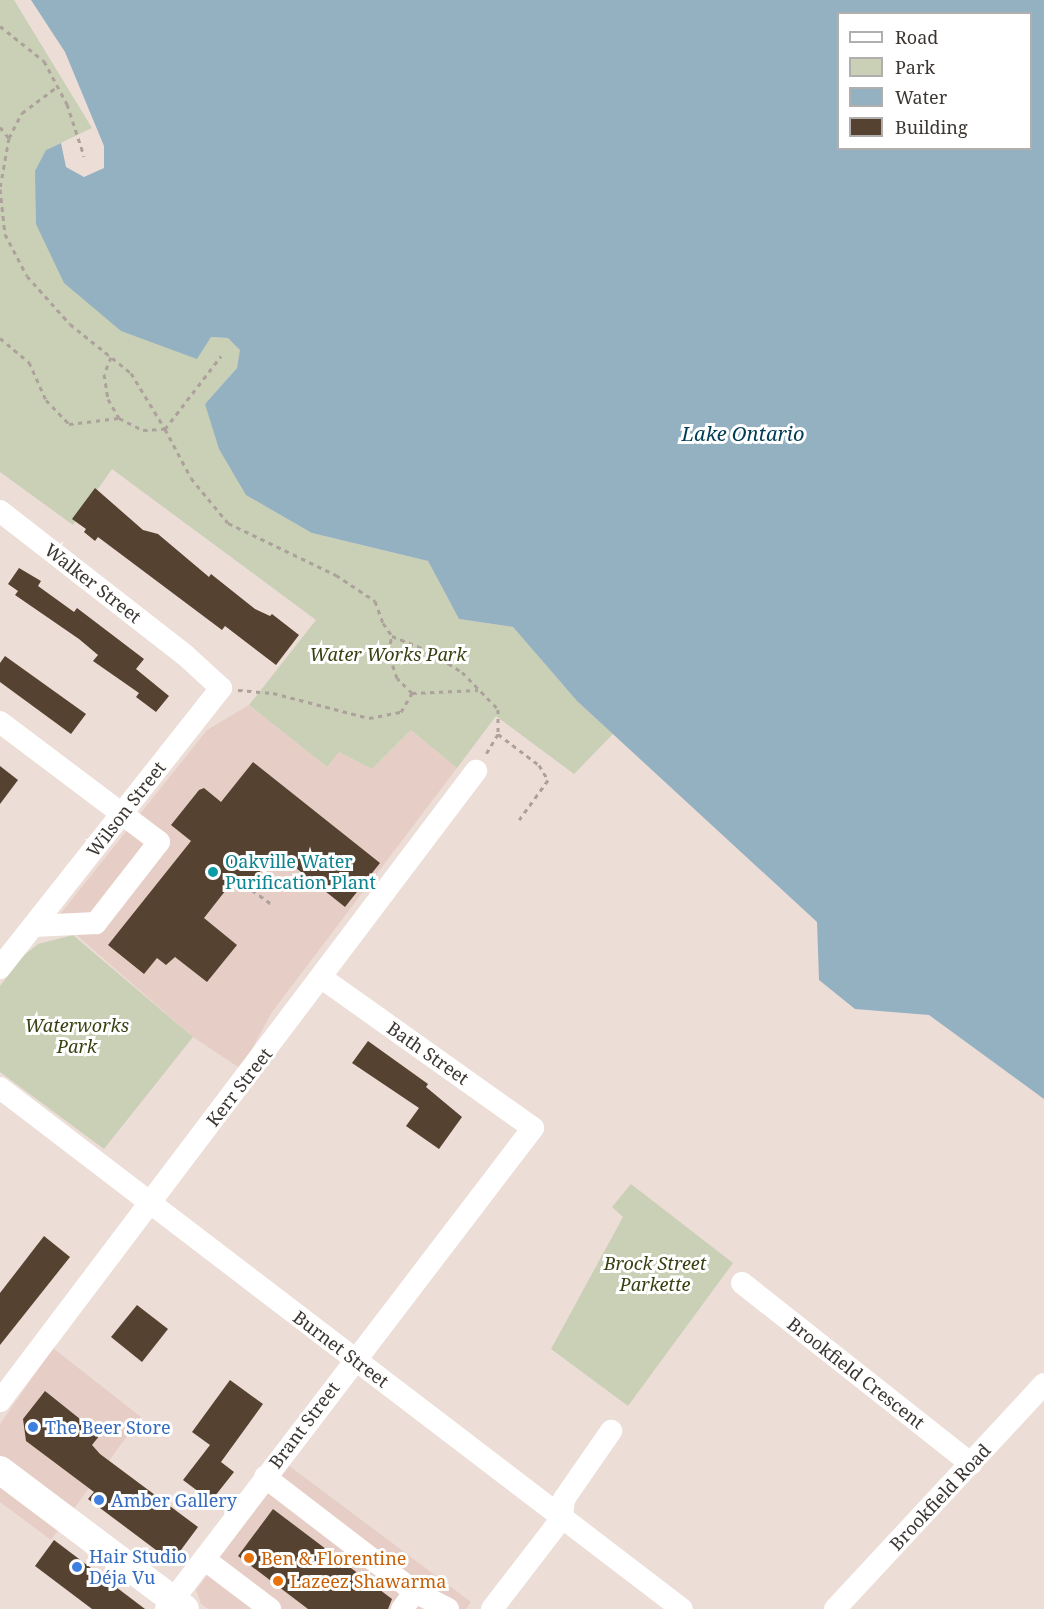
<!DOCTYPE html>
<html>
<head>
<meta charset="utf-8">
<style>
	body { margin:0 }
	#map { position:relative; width:1044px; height:1609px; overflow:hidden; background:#edddd7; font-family:"Noto Serif",serif }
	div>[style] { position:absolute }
	.built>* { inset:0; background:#e6cec6 }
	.green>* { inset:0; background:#c9d0b6 }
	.water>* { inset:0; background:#94b1c2 }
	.building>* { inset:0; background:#564230 }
	.path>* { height:3px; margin-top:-1.5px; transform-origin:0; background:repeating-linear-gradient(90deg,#ada19c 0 4.5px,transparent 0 9px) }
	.minor>* { height:22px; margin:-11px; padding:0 11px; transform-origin:11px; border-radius:11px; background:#fff }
	.major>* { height:28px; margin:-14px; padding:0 14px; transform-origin:14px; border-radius:14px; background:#fff }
	.dots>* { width:16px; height:16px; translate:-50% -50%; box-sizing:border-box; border:3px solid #fff; border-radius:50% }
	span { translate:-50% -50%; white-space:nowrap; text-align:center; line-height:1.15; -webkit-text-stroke:6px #fff; paint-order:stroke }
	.street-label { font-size:18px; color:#3c3633 }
	.park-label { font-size:18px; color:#384112; font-style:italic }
	.culture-label { font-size:18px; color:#0d838f }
	.left { translate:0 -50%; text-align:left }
	.shop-label { font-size:18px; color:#366cbe }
	.food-label { font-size:18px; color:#c56008 }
	.water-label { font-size:20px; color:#003c55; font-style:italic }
	.legend { position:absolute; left:837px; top:12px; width:195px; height:138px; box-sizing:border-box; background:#fff; border:2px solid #b1afad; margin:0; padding:8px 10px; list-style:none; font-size:18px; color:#3c3633 }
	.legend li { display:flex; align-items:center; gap:12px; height:30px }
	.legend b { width:30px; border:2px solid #b1afad }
</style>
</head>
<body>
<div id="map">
	<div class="built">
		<div style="clip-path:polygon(249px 705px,327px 767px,339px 752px,372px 769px,411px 730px,457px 768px,272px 1012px,241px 1069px,193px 1037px,57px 918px,207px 730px)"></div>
		<div style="clip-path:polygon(53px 1348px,141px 1417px,51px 1540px,0 1502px,0 1424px)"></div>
		<div style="clip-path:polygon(288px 1465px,471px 1602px,466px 1609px,208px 1609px,201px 1604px,196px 1590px)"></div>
	</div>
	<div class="green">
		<div style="clip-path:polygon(0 0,14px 0,92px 128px,46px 150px,200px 355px,201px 347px,211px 337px,228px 338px,241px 350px,237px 368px,205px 404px,312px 533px,428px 561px,459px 619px,513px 627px,577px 701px,613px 734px,574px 774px,496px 716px,457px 768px,411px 730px,372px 769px,339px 752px,327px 767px,249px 705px,316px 620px,112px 469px,73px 525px,0 472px)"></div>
		<div style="clip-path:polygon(73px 935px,193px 1037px,104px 1149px,0 1072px,0 986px,23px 956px,38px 944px)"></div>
		<div style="clip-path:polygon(631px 1184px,733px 1263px,628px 1406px,551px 1349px,623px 1217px,612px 1207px)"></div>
	</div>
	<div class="water">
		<div style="clip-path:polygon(evenodd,31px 0,1044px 0,1044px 1099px,929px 1015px,855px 1009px,819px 980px,817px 922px,577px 701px,513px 627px,459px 619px,428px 561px,312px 533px,246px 495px,219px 449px,205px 404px,237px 368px,240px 350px,228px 338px,211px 337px,197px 359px,121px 331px,64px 283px,36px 224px,35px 171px,46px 150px,61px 143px,66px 167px,84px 177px,104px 168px,104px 146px,65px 52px,31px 0,838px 14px,1030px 14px,1030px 148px,838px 148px,838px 14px)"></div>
	</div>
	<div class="building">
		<div style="clip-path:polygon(95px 488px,143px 530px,158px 534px,209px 577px,211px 574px,255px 609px,270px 616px,272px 614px,299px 635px,276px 665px,225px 626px,222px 630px,98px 537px,95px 541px,84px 532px,86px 529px,72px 519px)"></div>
		<div style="clip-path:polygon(19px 568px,41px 581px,38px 586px,74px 612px,77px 608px,144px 659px,136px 669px,169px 696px,156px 712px,136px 697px,139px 693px,93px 661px,98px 655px,79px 639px,15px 595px,18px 591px,8px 584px)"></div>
		<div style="clip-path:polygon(5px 656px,86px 714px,71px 734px,0 682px,0 663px)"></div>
		<div style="clip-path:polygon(253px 762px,380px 863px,345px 907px,276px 852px,245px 890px,233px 881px,204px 918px,237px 945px,207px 982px,175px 957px,166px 965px,157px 958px,144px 974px,108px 945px,191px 841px,171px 825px,199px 790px,204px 788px,221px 802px)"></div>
		<div style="clip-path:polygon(0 766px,18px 780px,0 804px)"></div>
		<div style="clip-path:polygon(368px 1041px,428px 1084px,426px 1087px,462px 1117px,439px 1149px,406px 1126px,419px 1108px,352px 1063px)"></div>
		<div style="clip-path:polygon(44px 1236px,70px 1257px,0 1345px,0 1293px)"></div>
		<div style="clip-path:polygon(137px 1305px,168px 1329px,142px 1362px,111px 1337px)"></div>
		<div style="clip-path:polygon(230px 1380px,263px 1404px,221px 1462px,234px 1472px,211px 1501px,183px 1480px,210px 1445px,192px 1432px)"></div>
		<div style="clip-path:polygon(45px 1391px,100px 1435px,92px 1445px,100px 1454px,198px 1527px,172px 1562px,88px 1499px,94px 1492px,26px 1441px,23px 1419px)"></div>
		<div style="clip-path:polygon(273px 1509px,392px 1599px,388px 1609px,308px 1609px,238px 1556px)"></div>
		<div style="clip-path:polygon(54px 1540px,145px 1609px,92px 1609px,35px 1566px)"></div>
	</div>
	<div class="path">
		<div style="left:0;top:26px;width:56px;rotate:38.5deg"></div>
		<div style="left:44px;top:61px;width:49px;rotate:61.9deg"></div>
		<div style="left:67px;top:104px;width:55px;rotate:71.9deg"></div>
		<div style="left:0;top:127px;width:14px;rotate:51deg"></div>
		<div style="left:9px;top:138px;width:51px;rotate:100.2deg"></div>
		<div style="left:9px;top:138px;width:28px;rotate:-63deg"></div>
		<div style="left:22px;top:113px;width:45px;rotate:-36.9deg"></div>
		<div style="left:0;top:189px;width:45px;rotate:83.7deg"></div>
		<div style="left:5px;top:234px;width:47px;rotate:62.4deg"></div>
		<div style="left:27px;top:276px;width:64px;rotate:48.1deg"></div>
		<div style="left:70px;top:324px;width:78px;rotate:38.8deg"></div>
		<div style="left:131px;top:373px;width:66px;rotate:58.7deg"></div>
		<div style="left:165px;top:429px;width:92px;rotate:-52.5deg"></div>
		<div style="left:0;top:338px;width:38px;rotate:40deg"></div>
		<div style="left:29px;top:362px;width:42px;rotate:65.9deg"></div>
		<div style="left:46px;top:400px;width:33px;rotate:46deg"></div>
		<div style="left:69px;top:424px;width:50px;rotate:-6.8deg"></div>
		<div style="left:111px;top:357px;width:18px;rotate:112deg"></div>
		<div style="left:104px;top:374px;width:25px;rotate:81deg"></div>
		<div style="left:108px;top:399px;width:22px;rotate:60deg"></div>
		<div style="left:119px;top:418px;width:27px;rotate:27deg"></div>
		<div style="left:143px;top:430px;width:22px;rotate:-3deg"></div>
		<div style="left:165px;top:429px;width:55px;rotate:62deg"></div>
		<div style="left:191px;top:478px;width:58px;rotate:50.6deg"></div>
		<div style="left:228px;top:523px;width:120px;rotate:25.7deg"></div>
		<div style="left:336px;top:575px;width:47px;rotate:33.7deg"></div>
		<div style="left:375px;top:601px;width:23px;rotate:70deg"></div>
		<div style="left:383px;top:623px;width:16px;rotate:55deg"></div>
		<div style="left:392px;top:636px;width:35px;rotate:22deg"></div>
		<div style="left:425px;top:649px;width:44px;rotate:31.9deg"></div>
		<div style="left:462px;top:672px;width:52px;rotate:45.8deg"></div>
		<div style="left:498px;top:709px;width:25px;rotate:90deg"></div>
		<div style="left:498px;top:734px;width:26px;rotate:121deg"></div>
		<div style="left:238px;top:690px;width:35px;rotate:5deg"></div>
		<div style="left:273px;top:693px;width:99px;rotate:14.6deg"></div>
		<div style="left:369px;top:718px;width:33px;rotate:-11deg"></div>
		<div style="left:401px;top:712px;width:22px;rotate:-60deg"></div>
		<div style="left:412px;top:693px;width:21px;rotate:-135deg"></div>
		<div style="left:397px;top:678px;width:28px;rotate:-109deg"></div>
		<div style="left:388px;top:652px;width:16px;rotate:-76deg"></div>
		<div style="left:412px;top:693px;width:66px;rotate:-2.6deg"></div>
		<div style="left:498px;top:734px;width:51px;rotate:37.1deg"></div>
		<div style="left:539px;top:765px;width:17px;rotate:59deg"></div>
		<div style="left:548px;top:780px;width:49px;rotate:125.9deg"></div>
		<div style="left:252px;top:890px;width:26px;rotate:36deg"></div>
	</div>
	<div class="minor">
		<div style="left:0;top:511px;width:234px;rotate:37.9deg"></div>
		<div style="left:185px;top:655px;width:49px;rotate:42.5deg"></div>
		<div style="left:221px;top:688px;width:357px;rotate:128.3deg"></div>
		<div style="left:0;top:722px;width:199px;rotate:37deg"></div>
		<div style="left:159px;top:842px;width:103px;rotate:127.9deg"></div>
		<div style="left:96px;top:923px;width:63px;rotate:177.3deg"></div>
		<div style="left:0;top:1088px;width:858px;rotate:37.38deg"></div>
		<div style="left:742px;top:1283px;width:292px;rotate:38.3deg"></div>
		<div style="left:0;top:1401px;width:790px;rotate:-52.93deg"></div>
		<div style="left:265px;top:1477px;width:189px;rotate:37.5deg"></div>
		<div style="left:415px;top:1592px;width:37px;rotate:27deg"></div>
		<div style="left:204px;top:1559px;width:83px;rotate:37.1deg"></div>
		<div style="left:166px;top:1609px;width:605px;rotate:-52.66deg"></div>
		<div style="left:533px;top:1128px;width:257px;rotate:-144.6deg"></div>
		<div style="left:402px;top:1609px;width:21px;rotate:-53deg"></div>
		<div style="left:492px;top:1609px;width:115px;rotate:-52.4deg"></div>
		<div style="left:562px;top:1518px;width:19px;rotate:-84deg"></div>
		<div style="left:564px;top:1499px;width:83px;rotate:-55.3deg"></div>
		<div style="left:835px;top:1609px;width:307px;rotate:-47.1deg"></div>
	</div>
	<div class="major">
		<div style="left:0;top:1470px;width:231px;rotate:36.9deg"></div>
	</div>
	<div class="dots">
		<div style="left:213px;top:872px;background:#0f9aa8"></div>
		<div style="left:33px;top:1427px;background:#3f7fe0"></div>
		<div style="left:99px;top:1500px;background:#3f7fe0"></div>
		<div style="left:249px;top:1558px;background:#e8710a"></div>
		<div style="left:77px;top:1567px;background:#3f7fe0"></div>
		<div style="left:278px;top:1581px;background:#e8710a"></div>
	</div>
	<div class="street-label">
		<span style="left:93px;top:583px;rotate:38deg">Walker Street</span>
		<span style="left:126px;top:809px;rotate:-52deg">Wilson Street</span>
		<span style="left:428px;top:1053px;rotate:35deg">Bath Street</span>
		<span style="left:239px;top:1087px;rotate:-52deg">Kerr Street</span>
		<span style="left:341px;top:1349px;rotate:37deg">Burnet Street</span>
		<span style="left:856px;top:1373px;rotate:38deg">Brookfield Crescent</span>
		<span style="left:304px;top:1425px;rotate:-53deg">Brant Street</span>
		<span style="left:940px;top:1497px;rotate:-47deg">Brookfield Road</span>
	</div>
	<div class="park-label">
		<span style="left:388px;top:654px">Water Works Park</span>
		<span style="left:77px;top:1036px">Waterworks<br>Park</span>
		<span style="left:655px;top:1274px">Brock Street<br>Parkette</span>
	</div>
	<div class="culture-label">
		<span class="left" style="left:225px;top:872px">Oakville Water<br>Purification Plant</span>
	</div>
	<div class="shop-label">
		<span class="left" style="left:45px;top:1427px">The Beer Store</span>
		<span class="left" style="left:111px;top:1500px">Amber Gallery</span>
		<span class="left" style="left:89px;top:1567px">Hair Studio<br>Déja Vu</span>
	</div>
	<div class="food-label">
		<span class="left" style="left:261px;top:1558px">Ben &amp; Florentine</span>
		<span class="left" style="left:290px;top:1581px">Lazeez Shawarma</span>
	</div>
	<div class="water-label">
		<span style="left:743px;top:433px">Lake Ontario</span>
	</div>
	<ul class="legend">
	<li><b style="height:8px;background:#fff"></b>Road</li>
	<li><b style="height:16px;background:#c9d0b6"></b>Park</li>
	<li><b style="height:16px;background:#94b1c2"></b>Water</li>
	<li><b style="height:16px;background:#564230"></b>Building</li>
	</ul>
</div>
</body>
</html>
